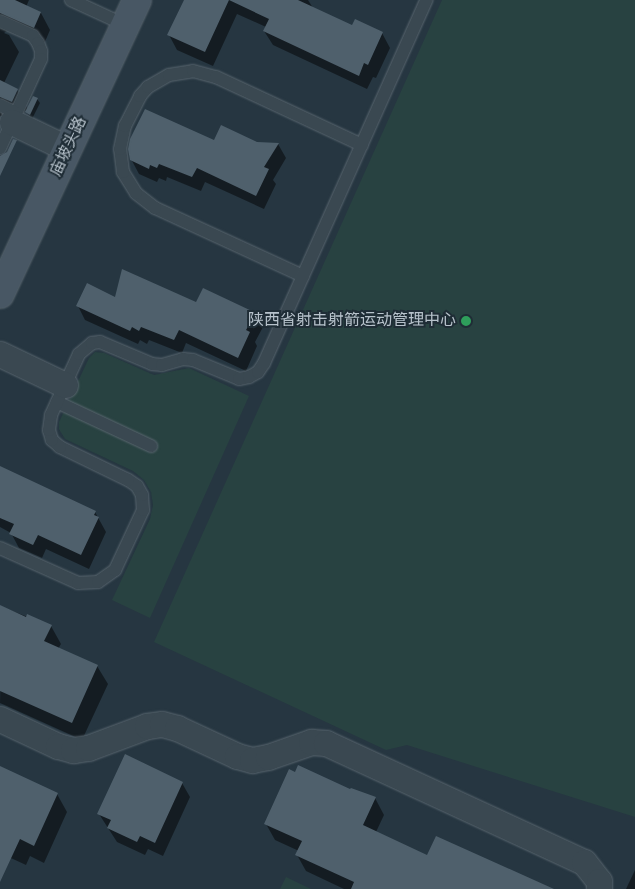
<!DOCTYPE html>
<html>
<head>
<meta charset="utf-8">
<style>
	body { margin:0 }
	#map { position:relative; width:635px; height:889px; overflow:hidden; background:#263641; font-family:"Sofia Sans Condensed","Noto Sans SC",sans-serif }
	div>[style] { position:absolute }
	.green>* { inset:0; background:#284241 }
	.shadow>* { inset:0; background:#0007 }
	.building>* { inset:0; background:#4f606c }
	.roads { filter:drop-shadow(0 0 1px #58656e) drop-shadow(0 0 1px #58656e) }
	.lane>* { height:12px; margin:-6px; padding:0 6px; transform-origin:6px; border-radius:6px; background:#3a4851 }
	.street>* { height:25px; margin:-12.5px; padding:0 12.5px; transform-origin:12.5px; border-radius:12.5px; background:#3a4851 }
	.secondary>* { height:28px; margin:-14px; padding:0 14px; transform-origin:14px; border-radius:14px; background:#485764 }
	.dots>* { width:14px; height:14px; translate:-50% -50%; box-sizing:border-box; border:2px solid #1f2d36; border-radius:50% }
	span { translate:-50% -50%; white-space:nowrap; text-align:center; line-height:1.15; -webkit-text-stroke:4px #1f2d36; paint-order:stroke }
	.street-label { font-size:16px; color:#b7c2cb }
	.poi-label { font-size:16px; color:#b7c2cb }
	.right { translate:-100% -50%; text-align:right }
</style>
</head>
<body>
<div id="map">
	<div class="green">
		<div style="clip-path:polygon(442px 0,635px 0,635px 817px,407px 745px,386px 750px,154px 642px)"></div>
		<div style="clip-path:polygon(95px 352px,104px 353px,154px 375px,189px 368px,249px 396px,150px 618px,112px 600px,150px 519px,153px 505px,151px 492px,144px 480px,133px 471px,65px 439px,59px 429px,59px 422px,89px 358px)"></div>
		<div style="clip-path:polygon(286px 877px,311px 889px,280px 889px)"></div>
	</div>
	<div class="shadow">
		<div style="clip-path:polygon(0 0,29px 0,26px 7px,41px 13px,50px 30px,44px 44px,9px 29px,4px 33px,9px 35px,19px 52px,4px 83px,17px 90px,28px 109px,37px 99px,40px 103px,32px 119px,25px 110px,22px 118px,0 116px)"></div>
		<div style="clip-path:polygon(185px 0,308px 0,313px 8px,353px 27px,382px 33px,390px 48px,376px 78px,373px 77px,367px 89px,273px 45px,264px 31px,266px 27px,237px 14px,213px 66px,177px 50px,169px 35px)"></div>
		<div style="clip-path:polygon(215px 141px,278px 144px,286px 158px,273px 180px,276px 184px,264px 209px,205px 182px,201px 191px,167px 177px,166px 181px,159px 178px,157px 182px,139px 174px,131px 159px)"></div>
		<div style="clip-path:polygon(116px 298px,197px 304px,256px 314px,263px 327px,255px 342px,257px 346px,246px 371px,186px 343px,182px 353px,149px 340px,147px 344px,140px 340px,138px 344px,85px 320px,78px 306px)"></div>
		<div style="clip-path:polygon(0 468px,95px 512px,106px 532px,89px 569px,46px 549px,42px 558px,19px 548px,11px 533px,0 527px)"></div>
		<div style="clip-path:polygon(2px 607px,51px 626px,61px 644px,58px 649px,97px 666px,108px 684px,82px 740px,0 703px)"></div>
		<div style="clip-path:polygon(0 768px,57px 794px,67px 812px,44px 863px,30px 856px,26px 865px,0 853px)"></div>
		<div style="clip-path:polygon(182px 783px,190px 797px,163px 856px,148px 849px,145px 855px,117px 842px,99px 814px)"></div>
		<div style="clip-path:polygon(351px 791px,375px 798px,384px 815px,376px 832px,428px 857px,545px 889px,344px 889px,306px 871px,297px 855px,299px 851px,275px 840px,266px 824px)"></div>
		<div style="clip-path:polygon(635px 870px,635px 889px,626px 889px)"></div>
	</div>
	<div class="building">
		<div style="clip-path:polygon(0 0,15px 0,41px 12px,34px 28px,0 13px)"></div>
		<div style="clip-path:polygon(184px 0,298px 0,352px 25px,355px 19px,383px 32px,368px 65px,364px 63px,359px 76px,263px 31px,269px 19px,229px 0,205px 52px,167px 35px)"></div>
		<div style="clip-path:polygon(0 80px,18px 89px,12px 102px,0 97px)"></div>
		<div style="clip-path:polygon(33px 96px,38px 98px,30px 115px,25px 112px)"></div>
		<div style="clip-path:polygon(145px 109px,214px 140px,221px 125px,257px 142px,279px 143px,264px 167px,269px 169px,256px 196px,197px 168px,192px 177px,159px 164px,157px 168px,150px 165px,149px 169px,130px 160px,128px 149px,130px 139px)"></div>
		<div style="clip-path:polygon(13px 139px,17px 140px,0 176px,0 156px,7px 152px)"></div>
		<div style="clip-path:polygon(122px 269px,196px 302px,203px 288px,256px 313px,246px 330px,250px 332px,238px 358px,179px 330px,174px 340px,141px 327px,139px 331px,132px 327px,130px 331px,76px 306px,87px 283px,115px 297px)"></div>
		<div style="clip-path:polygon(0 466px,96px 511px,94px 515px,99px 517px,81px 555px,38px 535px,33px 545px,9px 534px,14px 524px,0 518px)"></div>
		<div style="clip-path:polygon(0 605px,26px 617px,27px 614px,52px 625px,44px 641px,98px 665px,72px 723px,0 691px)"></div>
		<div style="clip-path:polygon(125px 754px,183px 782px,155px 843px,140px 836px,137px 842px,107px 828px,111px 820px,97px 814px)"></div>
		<div style="clip-path:polygon(298px 765px,350px 789px,351px 788px,376px 797px,363px 825px,427px 855px,436px 836px,554px 889px,351px 889px,354px 882px,295px 855px,302px 841px,264px 824px,289px 769px,295px 772px)"></div>
		<div style="clip-path:polygon(0 766px,58px 793px,34px 846px,20px 839px,0 882px)"></div>
	</div>
	<div class="roads">
		<div class="lane">
			<div style="left:71px;top:0;width:60px;rotate:24.8deg"></div>
			<div style="left:0;top:21px;width:36px;rotate:24deg"></div>
			<div style="left:33px;top:36px;width:9px;rotate:54deg"></div>
			<div style="left:38px;top:43px;width:9px;rotate:69deg"></div>
			<div style="left:41px;top:51px;width:8px;rotate:90deg"></div>
			<div style="left:41px;top:59px;width:98px;rotate:114.7deg"></div>
			<div style="left:0;top:105px;width:18px;rotate:27deg"></div>
			<div style="left:303px;top:276px;width:163px;rotate:-155.3deg"></div>
			<div style="left:155px;top:208px;width:24px;rotate:-142deg"></div>
			<div style="left:136px;top:193px;width:25px;rotate:-122deg"></div>
			<div style="left:123px;top:172px;width:23px;rotate:-97deg"></div>
			<div style="left:120px;top:149px;width:24px;rotate:-78deg"></div>
			<div style="left:125px;top:126px;width:34px;rotate:-63deg"></div>
			<div style="left:140px;top:96px;width:12px;rotate:-48deg"></div>
			<div style="left:148px;top:87px;width:24px;rotate:-30deg"></div>
			<div style="left:169px;top:75px;width:24px;rotate:-9deg"></div>
			<div style="left:193px;top:71px;width:24px;rotate:15deg"></div>
			<div style="left:216px;top:77px;width:161px;rotate:25deg"></div>
			<div style="left:57px;top:402px;width:104px;rotate:25.1deg"></div>
			<div style="left:0;top:548px;width:85px;rotate:24.2deg"></div>
			<div style="left:78px;top:583px;width:20px;rotate:-3deg"></div>
			<div style="left:98px;top:582px;width:21px;rotate:-35deg"></div>
			<div style="left:115px;top:570px;width:66px;rotate:-65deg"></div>
			<div style="left:143px;top:510px;width:15px;rotate:-94deg"></div>
			<div style="left:142px;top:495px;width:10px;rotate:-119deg"></div>
			<div style="left:137px;top:486px;width:11px;rotate:-146deg"></div>
			<div style="left:128px;top:480px;width:76px;rotate:-154.1deg"></div>
			<div style="left:60px;top:447px;width:11px;rotate:-139deg"></div>
			<div style="left:52px;top:440px;width:10px;rotate:-107deg"></div>
			<div style="left:49px;top:430px;width:15px;rotate:-82deg"></div>
			<div style="left:51px;top:415px;width:67px;rotate:-65.3deg"></div>
			<div style="left:79px;top:354px;width:17px;rotate:-40deg"></div>
			<div style="left:92px;top:343px;width:8px;rotate:-7deg"></div>
			<div style="left:100px;top:342px;width:56px;rotate:22.9deg"></div>
			<div style="left:152px;top:364px;width:10px;rotate:6deg"></div>
			<div style="left:162px;top:365px;width:22px;rotate:-16deg"></div>
			<div style="left:183px;top:359px;width:10px;rotate:6deg"></div>
			<div style="left:193px;top:360px;width:50px;rotate:22.4deg"></div>
			<div style="left:239px;top:379px;width:10px;rotate:-11deg"></div>
			<div style="left:249px;top:377px;width:10px;rotate:-29deg"></div>
			<div style="left:258px;top:372px;width:11px;rotate:-56deg"></div>
			<div style="left:264px;top:363px;width:398px;rotate:-65.9deg"></div>
		</div>
		<div class="street">
			<div style="left:12px;top:122px;width:62px;rotate:25.7deg"></div>
			<div style="left:0;top:354px;width:72px;rotate:25.5deg"></div>
			<div style="left:0;top:719px;width:64px;rotate:25deg"></div>
			<div style="left:58px;top:746px;width:16px;rotate:15deg"></div>
			<div style="left:73px;top:750px;width:15px;rotate:-8deg"></div>
			<div style="left:88px;top:748px;width:63px;rotate:-20.4deg"></div>
			<div style="left:147px;top:726px;width:15px;rotate:-8deg"></div>
			<div style="left:162px;top:724px;width:16px;rotate:15deg"></div>
			<div style="left:177px;top:728px;width:66px;rotate:25deg"></div>
			<div style="left:237px;top:756px;width:16px;rotate:15deg"></div>
			<div style="left:252px;top:760px;width:16px;rotate:-11deg"></div>
			<div style="left:268px;top:757px;width:46px;rotate:-19.2deg"></div>
			<div style="left:311px;top:742px;width:15px;rotate:4deg"></div>
			<div style="left:326px;top:743px;width:284px;rotate:24.8deg"></div>
			<div style="left:584px;top:862px;width:24px;rotate:52deg"></div>
			<div style="left:599px;top:881px;width:8px;rotate:90deg"></div>
		</div>
		<div class="secondary">
			<div style="left:0;top:294px;width:324px;rotate:-65deg"></div>
		</div>
	</div>
	<div class="dots">
		<div style="left:466px;top:321px;background:#2e9e5b"></div>
	</div>
	<div class="street-label">
		<span style="left:69px;top:147px;rotate:-65deg">庙坡头路</span>
	</div>
	<div class="poi-label">
		<span class="right" style="left:456px;top:321px">陕西省射击射箭运动管理中心</span>
	</div>
</div>
</body>
</html>
